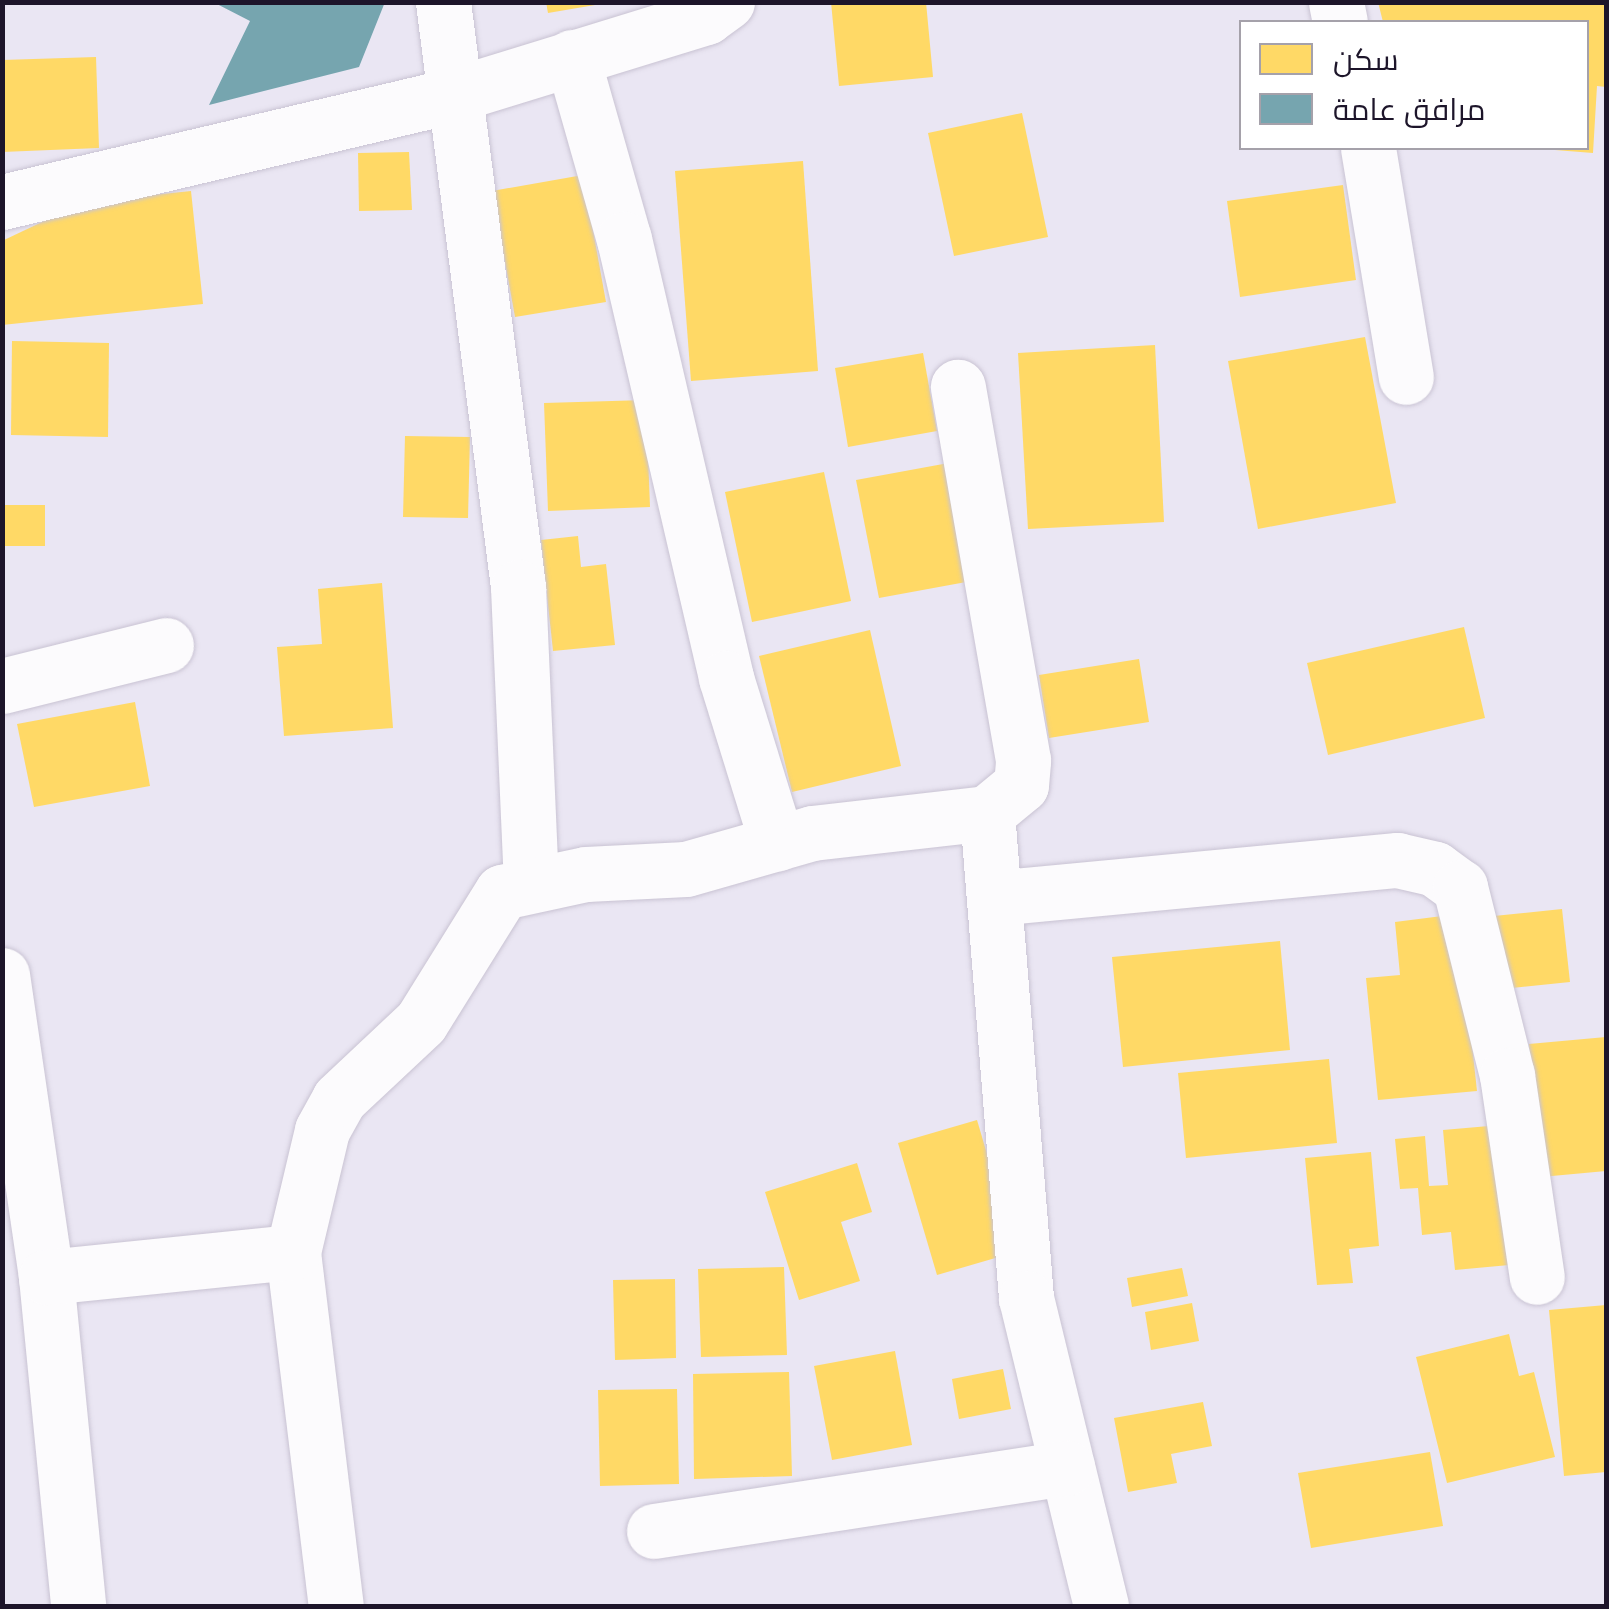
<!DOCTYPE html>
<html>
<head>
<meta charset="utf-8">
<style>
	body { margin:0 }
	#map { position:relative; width:1609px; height:1609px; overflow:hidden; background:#eae6f3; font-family:Lora,Cairo,serif }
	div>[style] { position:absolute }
	.homes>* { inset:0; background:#ffd966 }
	.public>* { inset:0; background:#76a5af }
	.roads { filter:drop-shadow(0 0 2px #c9c3d3) drop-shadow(0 0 2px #c9c3d3) }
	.minor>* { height:55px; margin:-27.5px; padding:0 27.5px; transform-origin:27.5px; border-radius:27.5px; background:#fcfbfd }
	span { translate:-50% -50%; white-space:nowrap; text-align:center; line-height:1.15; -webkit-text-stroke:10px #fff; paint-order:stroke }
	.frame { position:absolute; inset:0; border:5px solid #1d152a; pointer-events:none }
	.legend { position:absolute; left:1239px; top:20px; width:350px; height:130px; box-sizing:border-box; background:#fff; border:2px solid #a5a1aa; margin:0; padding:12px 18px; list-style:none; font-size:30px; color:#1d152a }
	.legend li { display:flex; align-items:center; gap:20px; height:50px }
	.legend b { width:50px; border:2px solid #a5a1aa }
</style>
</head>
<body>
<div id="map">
	<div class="homes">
		<div style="clip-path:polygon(546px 2px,595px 2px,595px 5px,548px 13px)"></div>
		<div style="clip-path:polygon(831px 2px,926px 2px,933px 77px,839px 86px)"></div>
		<div style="clip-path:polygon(1378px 2px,1606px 3px,1606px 87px,1597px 86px,1593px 153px,1555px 150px,1586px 148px,1586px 22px,1383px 22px)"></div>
		<div style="clip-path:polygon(96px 57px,99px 148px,2px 152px,2px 60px)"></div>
		<div style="clip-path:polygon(1022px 113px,1048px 237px,954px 256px,928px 133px)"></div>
		<div style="clip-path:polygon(409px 152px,412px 210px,359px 211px,358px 153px)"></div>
		<div style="clip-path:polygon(803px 161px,818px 371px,691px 381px,675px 171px)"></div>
		<div style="clip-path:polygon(583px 175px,606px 302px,515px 317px,492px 191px)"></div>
		<div style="clip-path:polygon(1343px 185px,1356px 280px,1240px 297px,1227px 201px)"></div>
		<div style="clip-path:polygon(191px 191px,203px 304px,2px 325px,2px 241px,84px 202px)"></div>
		<div style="clip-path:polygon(1365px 337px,1396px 503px,1258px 529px,1228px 361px)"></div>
		<div style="clip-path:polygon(12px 341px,109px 343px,108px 437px,11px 435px)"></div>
		<div style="clip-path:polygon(1155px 345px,1164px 522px,1028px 529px,1018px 353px)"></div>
		<div style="clip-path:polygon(923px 353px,937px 431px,848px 447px,835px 368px)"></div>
		<div style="clip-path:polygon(646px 400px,650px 507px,548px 511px,544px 403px)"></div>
		<div style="clip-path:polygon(405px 436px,470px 437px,468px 518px,403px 517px)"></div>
		<div style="clip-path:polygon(954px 462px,977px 580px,879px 598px,856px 480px)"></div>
		<div style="clip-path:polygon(824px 472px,851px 601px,752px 622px,725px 492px)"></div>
		<div style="clip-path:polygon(2px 505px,45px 505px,45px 546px,2px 546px)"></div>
		<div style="clip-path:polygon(578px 536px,581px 567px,606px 564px,615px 645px,553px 651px,541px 540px)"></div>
		<div style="clip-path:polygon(382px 583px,393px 728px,284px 736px,277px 647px,322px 644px,318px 589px)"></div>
		<div style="clip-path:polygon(1464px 627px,1485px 718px,1328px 755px,1307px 663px)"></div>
		<div style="clip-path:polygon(870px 630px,901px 766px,792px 792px,759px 656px)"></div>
		<div style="clip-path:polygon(1139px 659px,1149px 722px,1049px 738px,1039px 675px)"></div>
		<div style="clip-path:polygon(135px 702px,150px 786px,34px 807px,17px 724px)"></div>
		<div style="clip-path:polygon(1562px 909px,1570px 982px,1502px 989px,1494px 916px)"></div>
		<div style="clip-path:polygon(1458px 914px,1477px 1091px,1378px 1100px,1366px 978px,1400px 975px,1395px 922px)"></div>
		<div style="clip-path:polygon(1280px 941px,1290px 1050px,1123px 1067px,1112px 957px)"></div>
		<div style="clip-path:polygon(1606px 1037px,1606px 1171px,1541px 1177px,1529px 1044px)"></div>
		<div style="clip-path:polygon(1329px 1059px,1337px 1143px,1186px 1158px,1178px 1073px)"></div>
		<div style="clip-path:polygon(977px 1120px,1016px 1252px,937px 1275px,898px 1143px)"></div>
		<div style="clip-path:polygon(1512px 1124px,1520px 1264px,1455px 1270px,1451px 1232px,1422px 1235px,1418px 1188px,1400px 1189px,1395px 1139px,1425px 1136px,1429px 1186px,1448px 1185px,1443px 1130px)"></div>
		<div style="clip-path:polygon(1371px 1152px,1379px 1246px,1349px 1249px,1353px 1283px,1317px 1285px,1305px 1158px)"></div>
		<div style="clip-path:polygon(857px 1163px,872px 1212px,841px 1222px,860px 1281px,799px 1300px,765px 1192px)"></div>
		<div style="clip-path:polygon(784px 1267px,787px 1355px,701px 1357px,698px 1269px)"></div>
		<div style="clip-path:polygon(1182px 1268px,1188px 1296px,1132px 1307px,1127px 1278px)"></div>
		<div style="clip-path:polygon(675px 1279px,676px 1358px,615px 1360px,613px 1280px)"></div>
		<div style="clip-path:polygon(1192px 1303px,1199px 1341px,1151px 1350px,1145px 1312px)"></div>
		<div style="clip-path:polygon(1606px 1305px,1606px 1472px,1564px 1476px,1549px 1310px)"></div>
		<div style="clip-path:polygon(1509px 1334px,1519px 1376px,1534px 1372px,1555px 1457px,1447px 1483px,1416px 1357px)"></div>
		<div style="clip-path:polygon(895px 1351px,912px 1445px,832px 1460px,814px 1366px)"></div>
		<div style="clip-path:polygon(1003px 1369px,1011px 1409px,959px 1419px,952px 1379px)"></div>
		<div style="clip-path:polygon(789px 1372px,792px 1476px,694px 1479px,693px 1374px)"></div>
		<div style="clip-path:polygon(677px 1389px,679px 1484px,600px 1486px,598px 1390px)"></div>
		<div style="clip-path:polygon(1203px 1402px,1212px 1446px,1171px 1454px,1177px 1483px,1128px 1492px,1114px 1418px)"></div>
		<div style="clip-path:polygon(1430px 1452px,1443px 1526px,1311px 1548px,1298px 1473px)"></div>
	</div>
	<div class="public">
		<div style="clip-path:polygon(213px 2px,385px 2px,359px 67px,209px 105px,250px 21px)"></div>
	</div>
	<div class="roads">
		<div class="minor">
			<div style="left:443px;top:2px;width:590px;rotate:82.69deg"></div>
			<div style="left:518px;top:587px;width:295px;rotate:87.5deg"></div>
			<div style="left:1336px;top:2px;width:20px;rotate:79deg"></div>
			<div style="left:572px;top:57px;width:189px;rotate:74.1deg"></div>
			<div style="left:624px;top:239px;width:451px;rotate:76.9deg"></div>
			<div style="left:726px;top:678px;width:173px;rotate:72.8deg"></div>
			<div style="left:1368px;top:148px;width:232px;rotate:80.6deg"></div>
			<div style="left:2px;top:202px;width:464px;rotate:-13.3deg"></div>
			<div style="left:453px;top:95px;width:265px;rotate:-17.1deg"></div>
			<div style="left:706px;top:17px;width:26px;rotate:-36deg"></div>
			<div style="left:2px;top:686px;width:169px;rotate:-14deg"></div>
			<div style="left:987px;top:813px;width:487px;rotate:85.4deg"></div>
			<div style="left:1026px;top:1298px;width:317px;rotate:76.3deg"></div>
			<div style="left:994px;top:898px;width:405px;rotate:-5.4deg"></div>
			<div style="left:1397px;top:860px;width:39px;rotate:13deg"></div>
			<div style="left:1435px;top:869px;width:31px;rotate:36deg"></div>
			<div style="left:1460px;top:887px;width:194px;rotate:76deg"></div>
			<div style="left:1507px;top:1075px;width:204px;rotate:81.6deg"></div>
			<div style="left:2px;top:975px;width:305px;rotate:81.7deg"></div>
			<div style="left:46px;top:1277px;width:331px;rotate:84.4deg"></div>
			<div style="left:293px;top:1252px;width:357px;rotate:83.1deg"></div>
			<div style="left:46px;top:1277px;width:248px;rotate:-5.8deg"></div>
			<div style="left:293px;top:1252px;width:125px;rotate:-76.6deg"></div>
			<div style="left:322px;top:1130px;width:35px;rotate:-61deg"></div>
			<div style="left:339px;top:1099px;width:112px;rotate:-43.2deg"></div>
			<div style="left:421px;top:1022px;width:153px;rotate:-58.1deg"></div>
			<div style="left:502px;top:892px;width:86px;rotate:-12.1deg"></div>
			<div style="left:586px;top:874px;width:100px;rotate:-2.9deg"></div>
			<div style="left:686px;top:869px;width:131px;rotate:-15.9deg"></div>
			<div style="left:812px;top:833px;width:176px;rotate:-6.5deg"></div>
			<div style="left:987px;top:813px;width:44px;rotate:-39.5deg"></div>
			<div style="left:1021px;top:785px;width:25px;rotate:-85deg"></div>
			<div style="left:1023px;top:760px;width:379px;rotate:-99.9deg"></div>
			<div style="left:654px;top:1531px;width:418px;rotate:-8.7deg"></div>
		</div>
	</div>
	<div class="frame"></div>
	<ul class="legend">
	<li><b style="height:28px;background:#ffd966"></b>سكن</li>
	<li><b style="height:28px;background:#76a5af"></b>مرافق عامة</li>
	</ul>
</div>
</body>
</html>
